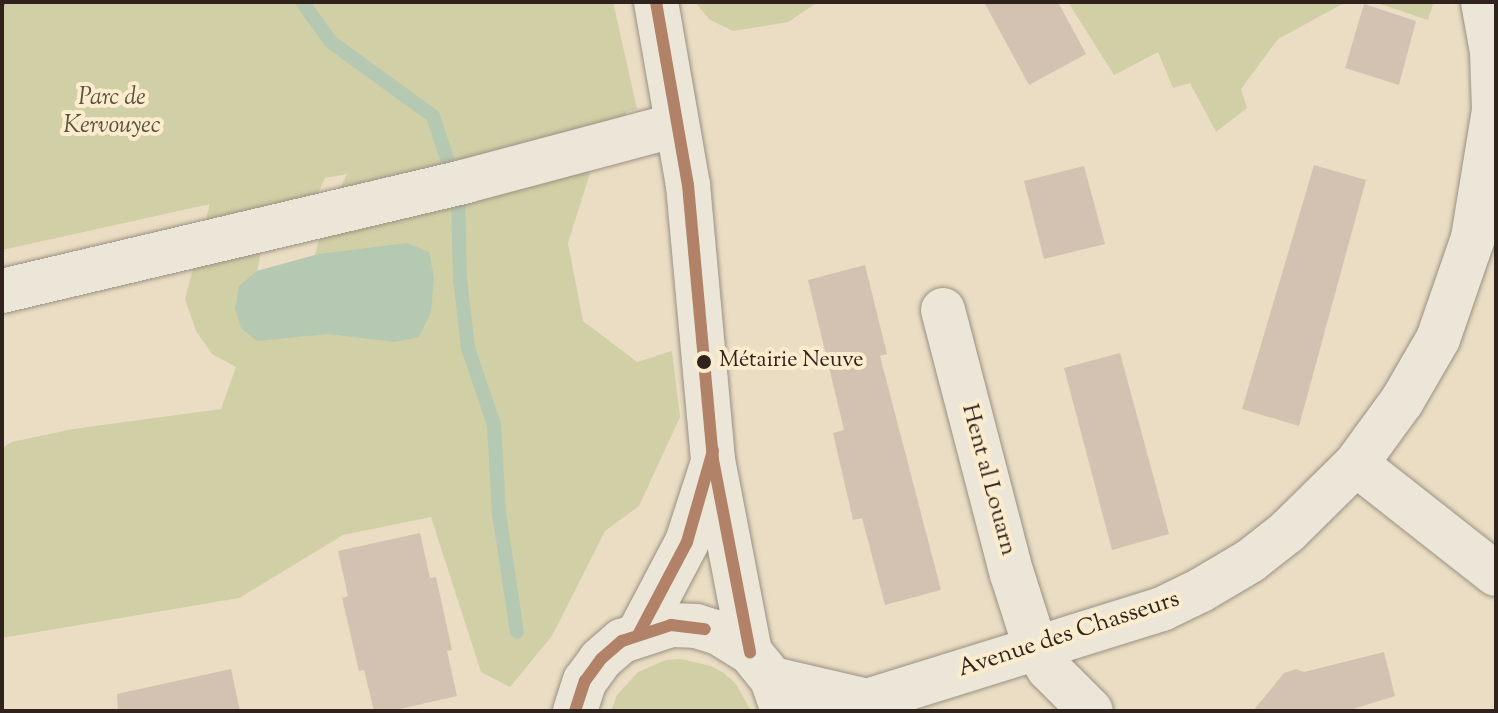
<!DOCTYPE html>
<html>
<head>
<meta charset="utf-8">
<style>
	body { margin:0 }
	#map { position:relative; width:1498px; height:713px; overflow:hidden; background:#eaddc3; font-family:"Sorts Mill Goudy",serif }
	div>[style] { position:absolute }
	.green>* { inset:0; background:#d1cfa6 }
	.water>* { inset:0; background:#b5c8b1 }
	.stream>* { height:14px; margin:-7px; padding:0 7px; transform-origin:7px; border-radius:7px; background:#b5c8b1 }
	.building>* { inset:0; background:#d3c2b1 }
	.path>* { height:5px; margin-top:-2.5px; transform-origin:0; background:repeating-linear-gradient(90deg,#aaa49a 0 2px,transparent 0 6px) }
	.roads { filter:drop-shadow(0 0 2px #9a9183) drop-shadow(0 0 2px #9a9183) }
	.minor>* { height:44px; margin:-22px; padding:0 22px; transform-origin:22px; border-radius:22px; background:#ece6d9 }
	.bus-1>* { height:12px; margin:-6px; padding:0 6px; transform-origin:6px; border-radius:6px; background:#b18168 }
	.dots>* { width:22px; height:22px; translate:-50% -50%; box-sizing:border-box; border:4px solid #fbecce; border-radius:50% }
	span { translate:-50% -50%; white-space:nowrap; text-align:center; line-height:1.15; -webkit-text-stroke:8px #fbecce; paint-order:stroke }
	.bus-label { font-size:22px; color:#30231e }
	.left { translate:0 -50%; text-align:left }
	.park-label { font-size:24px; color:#5a5340; font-style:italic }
	.street-label { font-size:24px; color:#30231e }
	.frame { position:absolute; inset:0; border:4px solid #30231e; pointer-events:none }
</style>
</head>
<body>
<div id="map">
	<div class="green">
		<div style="clip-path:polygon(evenodd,2px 2px,613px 2px,637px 109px,626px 112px,627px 123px,591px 170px,568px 243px,583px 321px,637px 362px,672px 351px,680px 417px,639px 506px,605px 531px,552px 636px,510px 687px,481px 672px,431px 517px,343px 535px,239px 598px,2px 638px,2px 448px,12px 442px,73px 429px,221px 409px,236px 367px,212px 354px,196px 331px,185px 299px,210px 204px,2px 250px,2px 2px,347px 174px,324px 220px,315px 255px,257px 271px,264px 237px,312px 207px,325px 178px,347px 174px)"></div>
		<div style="clip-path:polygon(695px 2px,818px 2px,788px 22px,733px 31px,710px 20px)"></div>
		<div style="clip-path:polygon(1068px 2px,1346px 2px,1278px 39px,1241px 89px,1247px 108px,1216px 132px,1190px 83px,1173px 88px,1158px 52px,1114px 75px)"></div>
		<div style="clip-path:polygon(1374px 2px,1432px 2px,1433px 4px,1428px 20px)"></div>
		<div style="clip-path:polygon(681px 659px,711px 666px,724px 673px,736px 684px,751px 711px,611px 711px,617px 695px,638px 672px,666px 660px)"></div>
	</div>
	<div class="water">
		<div style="clip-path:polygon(407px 243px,429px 252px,434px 278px,431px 312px,419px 337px,395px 342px,328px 334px,257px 341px,241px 328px,235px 308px,239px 286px,257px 271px,319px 254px)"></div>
	</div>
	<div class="stream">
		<div style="left:302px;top:2px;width:49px;rotate:54.1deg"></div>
		<div style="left:331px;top:42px;width:126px;rotate:36deg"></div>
		<div style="left:433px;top:116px;width:81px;rotate:72deg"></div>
		<div style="left:458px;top:193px;width:86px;rotate:88.7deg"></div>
		<div style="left:460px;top:279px;width:69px;rotate:83.4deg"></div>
		<div style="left:468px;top:348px;width:81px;rotate:71.3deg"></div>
		<div style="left:494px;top:425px;width:88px;rotate:86.7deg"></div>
		<div style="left:499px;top:513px;width:120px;rotate:81.4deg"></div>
	</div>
	<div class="building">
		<div style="clip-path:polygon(984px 2px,1058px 2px,1086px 54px,1029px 85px)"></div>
		<div style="clip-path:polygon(1364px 4px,1416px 21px,1399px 85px,1345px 68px)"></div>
		<div style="clip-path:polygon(1314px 165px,1366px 180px,1299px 426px,1242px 409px)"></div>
		<div style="clip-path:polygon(1084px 166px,1105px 244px,1044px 259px,1024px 181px)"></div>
		<div style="clip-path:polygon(865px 265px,887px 354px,880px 356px,941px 590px,885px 605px,862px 518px,853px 520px,833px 433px,844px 430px,808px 280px)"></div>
		<div style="clip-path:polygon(1120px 353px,1169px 534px,1112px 550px,1064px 368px)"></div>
		<div style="clip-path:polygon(420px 533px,430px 578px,436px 577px,452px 650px,447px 651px,457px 696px,391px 711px,374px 711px,364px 670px,359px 671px,342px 598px,348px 596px,338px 551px)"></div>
		<div style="clip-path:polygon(1384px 652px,1395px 696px,1347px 711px,1253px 711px,1284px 673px,1296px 669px,1304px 672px)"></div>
		<div style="clip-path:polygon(231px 669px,240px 711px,118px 711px,117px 694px)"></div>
	</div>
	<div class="path">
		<div style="left:2px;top:4px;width:3px;rotate:-45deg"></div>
	</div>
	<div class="roads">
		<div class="minor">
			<div style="left:656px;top:2px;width:186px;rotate:80.1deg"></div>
			<div style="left:688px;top:185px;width:276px;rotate:84.8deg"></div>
			<div style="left:713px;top:460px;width:196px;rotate:79.1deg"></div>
			<div style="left:2px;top:291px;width:477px;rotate:-13.3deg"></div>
			<div style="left:466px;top:181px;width:218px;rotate:-14.9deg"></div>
			<div style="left:943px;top:310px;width:273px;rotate:75.4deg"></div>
			<div style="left:1012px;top:574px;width:79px;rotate:72.3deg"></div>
			<div style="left:1036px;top:649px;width:24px;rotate:57deg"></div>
			<div style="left:1049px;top:669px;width:59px;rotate:45deg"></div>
			<div style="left:1356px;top:464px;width:178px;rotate:38.2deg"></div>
			<div style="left:638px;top:635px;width:105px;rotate:-62.2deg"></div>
			<div style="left:687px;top:542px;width:84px;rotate:-72deg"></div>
			<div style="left:772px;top:679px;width:98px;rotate:13deg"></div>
			<div style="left:575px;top:711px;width:32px;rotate:-72deg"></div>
			<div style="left:585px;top:681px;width:27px;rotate:-54deg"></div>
			<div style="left:601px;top:659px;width:28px;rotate:-41deg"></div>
			<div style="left:622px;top:641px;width:52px;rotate:-18.1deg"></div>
			<div style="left:671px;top:625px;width:25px;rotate:2deg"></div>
			<div style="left:696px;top:626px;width:24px;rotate:17deg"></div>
			<div style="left:719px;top:633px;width:36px;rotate:32deg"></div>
			<div style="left:750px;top:652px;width:35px;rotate:51deg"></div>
			<div style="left:772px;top:679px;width:34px;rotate:71deg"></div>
			<div style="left:852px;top:711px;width:18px;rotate:-34deg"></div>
			<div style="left:867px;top:701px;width:309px;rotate:-17.3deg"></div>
			<div style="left:1162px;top:609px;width:43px;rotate:-26deg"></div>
			<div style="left:1201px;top:590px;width:57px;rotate:-30.6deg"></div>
			<div style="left:1250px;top:561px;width:47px;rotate:-38.1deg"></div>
			<div style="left:1287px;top:532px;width:97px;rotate:-44.6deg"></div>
			<div style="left:1356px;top:464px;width:78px;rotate:-53.9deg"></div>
			<div style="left:1402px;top:401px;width:72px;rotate:-59.9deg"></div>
			<div style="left:1438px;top:339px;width:107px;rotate:-70.9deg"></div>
			<div style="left:1473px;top:238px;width:130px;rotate:-80.7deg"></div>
			<div style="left:1494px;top:110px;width:58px;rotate:-92deg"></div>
			<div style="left:1492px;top:52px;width:51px;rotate:-100.2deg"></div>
		</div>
	</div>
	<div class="bus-1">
		<div style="left:656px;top:2px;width:186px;rotate:80.1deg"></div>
		<div style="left:688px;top:185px;width:276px;rotate:84.8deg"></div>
		<div style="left:713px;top:460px;width:196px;rotate:79.1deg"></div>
		<div style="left:638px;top:635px;width:105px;rotate:-62.2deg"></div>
		<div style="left:687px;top:542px;width:95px;rotate:-74.1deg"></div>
		<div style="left:575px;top:711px;width:32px;rotate:-72deg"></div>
		<div style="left:585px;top:681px;width:27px;rotate:-54deg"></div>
		<div style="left:601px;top:659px;width:28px;rotate:-41deg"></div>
		<div style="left:622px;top:641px;width:52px;rotate:-18.1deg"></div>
		<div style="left:671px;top:625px;width:34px;rotate:7deg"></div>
	</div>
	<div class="dots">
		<div style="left:704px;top:362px;background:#30231e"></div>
	</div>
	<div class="bus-label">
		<span class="left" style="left:719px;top:362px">Métairie Neuve</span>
	</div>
	<div class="park-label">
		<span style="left:112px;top:113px">Parc de<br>Kervouyec</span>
	</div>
	<div class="street-label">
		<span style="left:988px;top:480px;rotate:75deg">Hent al Louarn</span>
		<span style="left:1069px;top:635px;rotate:-18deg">Avenue des Chasseurs</span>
	</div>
	<div class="frame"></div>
</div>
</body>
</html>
